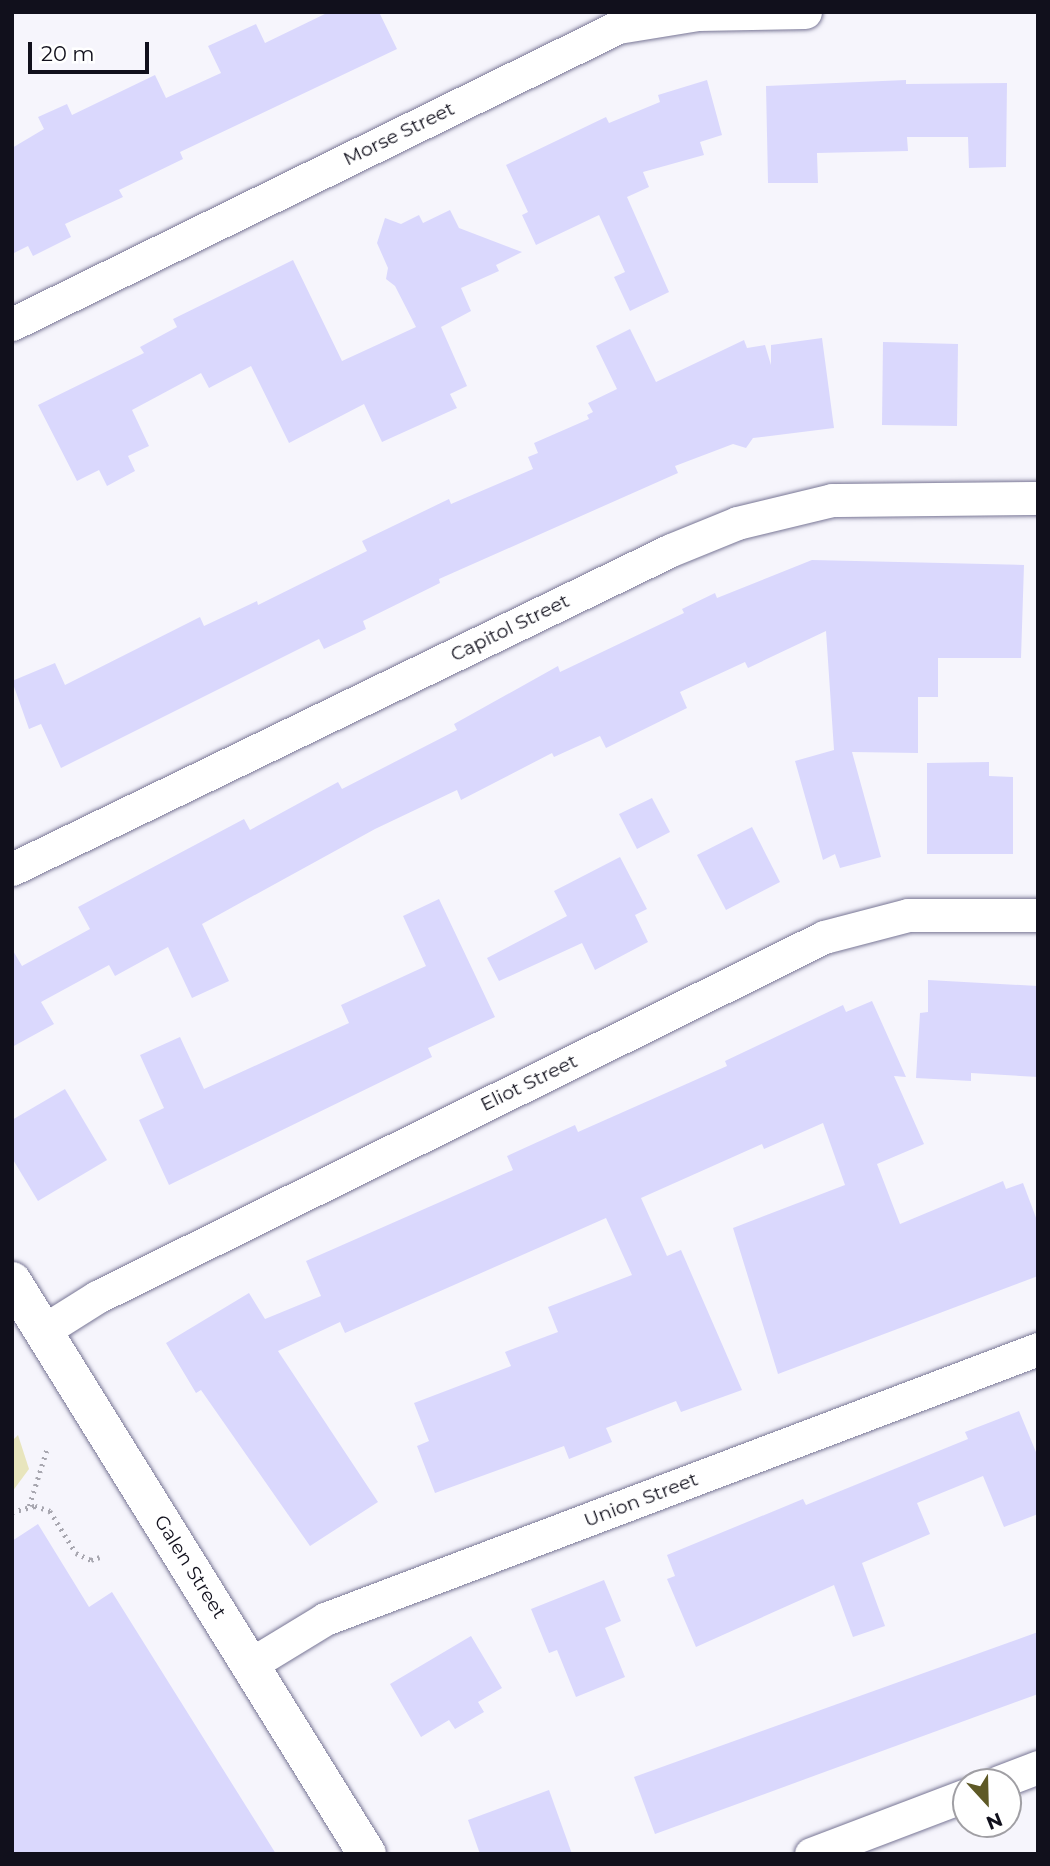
<!DOCTYPE html>
<html>
<head>
<meta charset="utf-8">
<style>
	body { margin:0 }
	#map { position:relative; width:1050px; height:1866px; overflow:hidden; background:#f6f5fc; font-family:Montserrat,sans-serif }
	div>[style] { position:absolute }
	.green>* { inset:0; background:#e8e5bd }
	.building>* { inset:0; background:#dad8fd }
	.path>* { height:4.5px; margin-top:-2.25px; transform-origin:0; background:repeating-linear-gradient(90deg,#a8a7b0 0 2px,transparent 0 7px) }
	.roads { filter:drop-shadow(0 0 2px #787695) drop-shadow(0 0 2px #787695) }
	.minor>* { height:33px; margin:-16.5px; padding:0 16.5px; transform-origin:16.5px; border-radius:16.5px; background:#fff }
	.primary>* { height:38px; margin:-19px; padding:0 19px; transform-origin:19px; border-radius:19px; background:#fff }
	span { translate:-50% -50%; white-space:nowrap; text-align:center; line-height:1.15; -webkit-text-stroke:7px #fff; paint-order:stroke }
	.street-label { font-size:19px; color:#11101c }
	.frame { position:absolute; inset:0; border:14px solid #11101c; pointer-events:none }
	.north { position:absolute; left:952px; top:1768px; width:70px; height:70px; box-sizing:border-box; background:#fff; border:2px solid #a09fa4; border-radius:50%; rotate:158deg; font-size:19px; font-weight:700; line-height:28px; text-align:center; color:#11101c }
	.north::after { content:''; display:block; margin:auto; width:24px; height:32px; background:#5e5926; clip-path:polygon(50% 0,100% 100%,50% 72%,0 100%) }
	.scale { position:absolute; left:28px; top:42px; width:121px; height:32px; box-sizing:border-box; border:4px solid #11101c; border-top:0; padding-left:9px; font-size:21px; line-height:24px; white-space:nowrap; color:#11101c; -webkit-text-stroke:5px #fff; paint-order:stroke }
</style>
</head>
<body>
<div id="map">
	<div class="green">
		<div style="clip-path:polygon(18px 1435px,29px 1469px,12px 1492px,12px 1441px)"></div>
	</div>
	<div class="building">
		<div style="clip-path:polygon(329px 12px,379px 12px,397px 49px,180px 152px,183px 159px,119px 190px,123px 197px,65px 224px,71px 237px,33px 256px,28px 246px,12px 254px,12px 148px,44px 129px,38px 117px,67px 104px,72px 115px,155px 75px,166px 98px,221px 73px,208px 46px,256px 24px,265px 43px)"></div>
		<div style="clip-path:polygon(707px 80px,722px 135px,700px 142px,704px 155px,643px 172px,649px 187px,627px 197px,669px 292px,630px 311px,614px 277px,625px 272px,599px 215px,536px 245px,522px 215px,528px 212px,506px 165px,606px 117px,609px 123px,660px 102px,658px 95px)"></div>
		<div style="clip-path:polygon(906px 80px,906px 84px,1007px 83px,1006px 167px,969px 168px,968px 137px,907px 137px,908px 151px,817px 153px,818px 183px,768px 183px,766px 86px)"></div>
		<div style="clip-path:polygon(450px 210px,459px 228px,522px 252px,496px 265px,499px 271px,461px 288px,471px 311px,441px 327px,467px 386px,450px 394px,457px 408px,382px 442px,364px 404px,289px 443px,251px 366px,209px 388px,201px 373px,132px 410px,149px 446px,128px 456px,135px 471px,107px 486px,99px 470px,77px 481px,38px 405px,144px 353px,140px 347px,177px 327px,173px 319px,293px 260px,342px 361px,416px 327px,395px 286px,386px 279px,388px 268px,377px 243px,385px 218px,401px 224px,419px 215px,423px 223px)"></div>
		<div style="clip-path:polygon(630px 329px,656px 382px,744px 340px,747px 348px,765px 345px,771px 365px,771px 345px,822px 338px,834px 428px,753px 438px,746px 448px,733px 444px,675px 466px,678px 473px,439px 579px,440px 583px,363px 621px,366px 629px,324px 649px,319px 639px,61px 768px,41px 724px,29px 729px,12px 681px,55px 663px,65px 685px,200px 617px,204px 626px,257px 601px,258px 605px,367px 551px,362px 541px,449px 499px,451px 504px,533px 469px,528px 457px,538px 453px,534px 443px,589px 419px,587px 415px,593px 412px,588px 403px,617px 389px,596px 346px)"></div>
		<div style="clip-path:polygon(883px 342px,958px 344px,957px 426px,882px 425px)"></div>
		<div style="clip-path:polygon(812px 560px,1024px 565px,1021px 658px,938px 658px,938px 697px,918px 697px,918px 753px,852px 752px,881px 857px,840px 868px,835px 854px,823px 860px,795px 761px,834px 750px,826px 631px,748px 668px,745px 662px,680px 692px,687px 708px,606px 748px,600px 736px,554px 757px,552px 753px,461px 800px,457px 790px,375px 829px,202px 924px,229px 981px,192px 998px,168px 947px,115px 976px,109px 965px,41px 1002px,54px 1024px,12px 1047px,12px 949px,22px 966px,90px 929px,78px 907px,244px 819px,250px 830px,338px 782px,342px 789px,457px 730px,454px 724px,558px 666px,560px 672px,684px 613px,682px 609px,715px 593px,717px 598px)"></div>
		<div style="clip-path:polygon(989px 762px,989px 776px,1013px 777px,1013px 854px,927px 854px,927px 763px)"></div>
		<div style="clip-path:polygon(652px 798px,670px 832px,637px 849px,619px 814px)"></div>
		<div style="clip-path:polygon(752px 827px,780px 882px,726px 910px,697px 855px)"></div>
		<div style="clip-path:polygon(620px 857px,647px 909px,635px 915px,648px 942px,595px 970px,582px 943px,499px 981px,487px 958px,567px 916px,554px 891px)"></div>
		<div style="clip-path:polygon(439px 899px,495px 1017px,428px 1048px,432px 1057px,169px 1185px,139px 1120px,164px 1108px,140px 1055px,180px 1037px,204px 1089px,349px 1023px,341px 1005px,426px 966px,403px 916px)"></div>
		<div style="clip-path:polygon(928px 980px,1038px 986px,1038px 1077px,971px 1073px,971px 1081px,916px 1078px,920px 1013px,928px 1012px)"></div>
		<div style="clip-path:polygon(872px 1001px,906px 1077px,894px 1076px,924px 1144px,877px 1164px,900px 1224px,1003px 1181px,1006px 1189px,1023px 1183px,1038px 1223px,1038px 1276px,778px 1374px,733px 1228px,845px 1185px,823px 1123px,764px 1149px,762px 1144px,641px 1198px,667px 1256px,681px 1250px,742px 1390px,681px 1412px,676px 1401px,606px 1428px,612px 1442px,569px 1459px,564px 1446px,435px 1493px,417px 1446px,429px 1441px,414px 1403px,511px 1366px,505px 1352px,558px 1332px,548px 1307px,632px 1275px,606px 1218px,345px 1333px,340px 1322px,278px 1351px,378px 1502px,310px 1546px,201px 1390px,196px 1393px,166px 1343px,249px 1293px,265px 1319px,321px 1296px,306px 1261px,513px 1170px,507px 1156px,575px 1125px,578px 1132px,727px 1066px,725px 1061px,843px 1005px,846px 1012px)"></div>
		<div style="clip-path:polygon(65px 1089px,107px 1160px,38px 1201px,12px 1158px,12px 1120px)"></div>
		<div style="clip-path:polygon(1019px 1411px,1038px 1457px,1038px 1514px,1004px 1527px,983px 1476px,917px 1503px,930px 1534px,862px 1563px,885px 1626px,853px 1637px,834px 1585px,696px 1647px,667px 1579px,675px 1576px,667px 1555px,803px 1499px,806px 1505px,968px 1439px,965px 1432px)"></div>
		<div style="clip-path:polygon(38px 1524px,89px 1607px,112px 1592px,276px 1854px,12px 1854px,12px 1541px)"></div>
		<div style="clip-path:polygon(604px 1580px,621px 1621px,605px 1628px,625px 1677px,576px 1697px,557px 1650px,549px 1653px,531px 1609px)"></div>
		<div style="clip-path:polygon(1038px 1632px,1038px 1694px,655px 1834px,634px 1777px)"></div>
		<div style="clip-path:polygon(471px 1636px,502px 1688px,478px 1702px,484px 1712px,455px 1729px,449px 1720px,421px 1737px,390px 1684px)"></div>
		<div style="clip-path:polygon(549px 1790px,572px 1854px,480px 1854px,468px 1820px)"></div>
	</div>
	<div class="path">
		<div style="left:29px;top:1506px;width:60px;rotate:-72.5deg"></div>
		<div style="left:12px;top:1512px;width:24px;rotate:-15deg"></div>
		<div style="left:35px;top:1506px;width:16px;rotate:18deg"></div>
		<div style="left:50px;top:1511px;width:49px;rotate:58.2deg"></div>
		<div style="left:76px;top:1553px;width:17px;rotate:25deg"></div>
		<div style="left:91px;top:1560px;width:9px;rotate:-18deg"></div>
	</div>
	<div class="roads">
		<div class="minor">
			<div style="left:12px;top:324px;width:675px;rotate:-26.11deg"></div>
			<div style="left:618px;top:27px;width:81px;rotate:-9.2deg"></div>
			<div style="left:698px;top:14px;width:107px;rotate:-1.1deg"></div>
			<div style="left:12px;top:869px;width:732px;rotate:-25.83deg"></div>
			<div style="left:671px;top:550px;width:71px;rotate:-22.2deg"></div>
			<div style="left:737px;top:523px;width:98px;rotate:-13.6deg"></div>
			<div style="left:832px;top:500px;width:206px;rotate:-0.6deg"></div>
			<div style="left:43px;top:1331px;width:64px;rotate:-32.2deg"></div>
			<div style="left:97px;top:1297px;width:811px;rotate:-26.34deg"></div>
			<div style="left:824px;top:937px;width:87px;rotate:-14.7deg"></div>
			<div style="left:908px;top:915px;width:130px"></div>
			<div style="left:251px;top:1664px;width:87px;rotate:-31.3deg"></div>
			<div style="left:325px;top:1619px;width:762px;rotate:-20.74deg"></div>
			<div style="left:999px;top:1782px;width:42px;rotate:-21deg"></div>
			<div style="left:811px;top:1854px;width:166px;rotate:-20.8deg"></div>
		</div>
		<div class="primary">
			<div style="left:12px;top:1281px;width:674px;rotate:58.22deg"></div>
		</div>
	</div>
	<div class="street-label">
		<span style="left:399px;top:134px;rotate:-26deg">Morse Street</span>
		<span style="left:510px;top:628px;rotate:-26deg">Capitol Street</span>
		<span style="left:529px;top:1083px;rotate:-26deg">Eliot Street</span>
		<span style="left:641px;top:1500px;rotate:-21deg">Union Street</span>
		<span style="left:190px;top:1567px;rotate:58deg">Galen Street</span>
	</div>
	<div class="frame"></div>
	<div class="north">N</div>
	<div class="scale">20 m</div>
</div>
</body>
</html>
